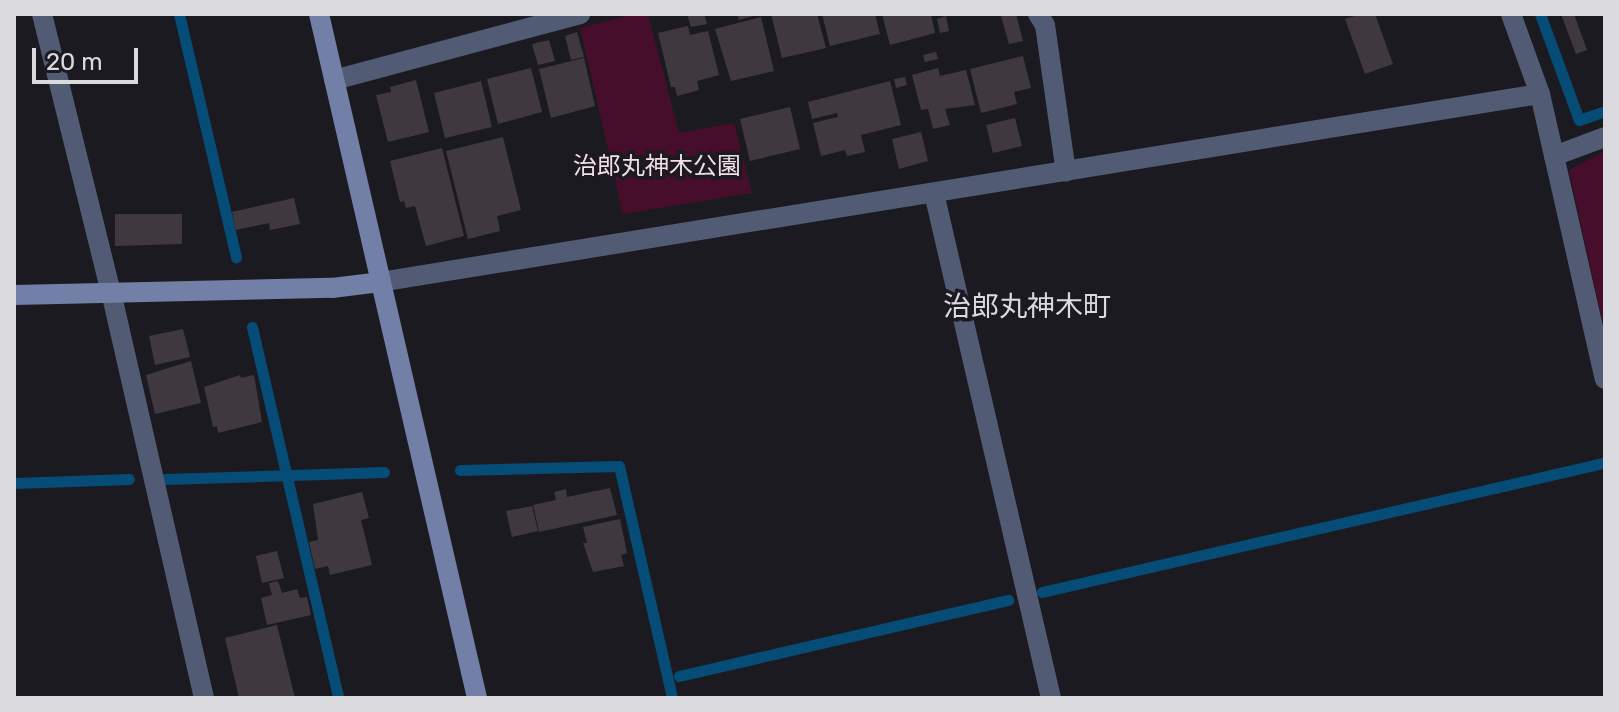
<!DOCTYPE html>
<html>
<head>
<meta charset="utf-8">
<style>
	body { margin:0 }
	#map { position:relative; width:1619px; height:712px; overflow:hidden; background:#1c1a21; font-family:Rubik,"Noto Sans JP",sans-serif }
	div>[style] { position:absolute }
	.green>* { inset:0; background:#460e2a }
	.stream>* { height:11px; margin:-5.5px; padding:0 5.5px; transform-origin:5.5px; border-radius:5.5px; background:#054d77 }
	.building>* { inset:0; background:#3f393f }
	.street>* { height:20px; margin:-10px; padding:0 10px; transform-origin:10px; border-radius:10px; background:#525b74 }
	.secondary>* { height:20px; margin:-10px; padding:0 10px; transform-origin:10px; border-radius:10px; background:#727fa7 }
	span { translate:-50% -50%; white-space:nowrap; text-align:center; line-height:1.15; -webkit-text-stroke:7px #1c1a21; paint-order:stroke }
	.park-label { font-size:24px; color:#f2dee5 }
	.quarter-label { font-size:28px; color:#dbdadf }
	.frame { position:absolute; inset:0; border:16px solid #dbdadf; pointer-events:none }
	.scale { position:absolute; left:32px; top:48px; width:106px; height:36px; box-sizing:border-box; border:4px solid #dbdadf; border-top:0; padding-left:10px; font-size:24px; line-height:28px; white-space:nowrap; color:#dbdadf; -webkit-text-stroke:6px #1c1a21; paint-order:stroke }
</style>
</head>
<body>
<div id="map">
	<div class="green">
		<div style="clip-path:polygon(635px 14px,648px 14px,679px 133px,734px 123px,752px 193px,623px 214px,580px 28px)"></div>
		<div style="clip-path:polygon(1605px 151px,1605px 333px,1569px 170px)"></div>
	</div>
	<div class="stream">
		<div style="left:179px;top:14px;width:250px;rotate:76.8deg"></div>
		<div style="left:1540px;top:14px;width:113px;rotate:69.8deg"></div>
		<div style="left:1579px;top:120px;width:28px;rotate:-19deg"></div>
		<div style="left:252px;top:327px;width:381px;rotate:76.9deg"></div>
		<div style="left:460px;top:470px;width:159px;rotate:-1.4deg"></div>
		<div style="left:619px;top:466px;width:238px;rotate:77.1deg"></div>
		<div style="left:165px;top:479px;width:219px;rotate:-1.8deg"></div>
		<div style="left:14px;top:483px;width:115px;rotate:-2deg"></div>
		<div style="left:1042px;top:592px;width:576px;rotate:-12.95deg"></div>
		<div style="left:679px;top:676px;width:338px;rotate:-13deg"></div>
	</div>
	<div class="building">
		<div style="clip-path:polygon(687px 14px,704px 14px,707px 24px,691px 27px)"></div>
		<div style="clip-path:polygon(737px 14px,757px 14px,757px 15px,739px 20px)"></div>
		<div style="clip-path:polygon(771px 14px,817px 14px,826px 48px,782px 58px)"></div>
		<div style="clip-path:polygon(822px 14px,875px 14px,880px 34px,830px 46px)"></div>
		<div style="clip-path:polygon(882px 14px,931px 14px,935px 33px,890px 45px)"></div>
		<div style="clip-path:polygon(1016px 14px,1023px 41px,1009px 44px,1001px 16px)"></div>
		<div style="clip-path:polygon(1361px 14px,1375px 14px,1393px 64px,1365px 74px,1345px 19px)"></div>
		<div style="clip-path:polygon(1561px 14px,1574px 14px,1587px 50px,1576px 54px)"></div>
		<div style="clip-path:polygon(946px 16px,949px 31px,940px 33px,937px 19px)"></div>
		<div style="clip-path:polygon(761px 17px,774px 71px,731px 81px,715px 29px)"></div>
		<div style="clip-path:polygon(688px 26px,690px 35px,708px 31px,719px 75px,697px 81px,699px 90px,677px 96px,675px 87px,671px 87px,658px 33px)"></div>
		<div style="clip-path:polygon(577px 32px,584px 57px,571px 60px,565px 36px)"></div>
		<div style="clip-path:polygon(549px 40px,555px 61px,538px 65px,532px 44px)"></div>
		<div style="clip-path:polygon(936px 52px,938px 59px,925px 62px,923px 55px)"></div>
		<div style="clip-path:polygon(1023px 56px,1031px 88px,1014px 92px,1017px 104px,981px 113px,970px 69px)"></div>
		<div style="clip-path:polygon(584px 58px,595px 106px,551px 118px,539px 69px)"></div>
		<div style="clip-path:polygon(531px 68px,542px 112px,498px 124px,487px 79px)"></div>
		<div style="clip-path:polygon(938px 68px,940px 76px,966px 70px,975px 105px,945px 109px,950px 125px,933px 129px,928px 109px,921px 110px,912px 75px)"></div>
		<div style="clip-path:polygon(905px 77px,907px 85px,896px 88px,894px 79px)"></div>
		<div style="clip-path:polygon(416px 80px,429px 132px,388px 142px,376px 95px,391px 92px,390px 87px)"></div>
		<div style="clip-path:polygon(481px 81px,492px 127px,445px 138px,434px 93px)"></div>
		<div style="clip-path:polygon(890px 81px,901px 125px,861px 135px,865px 152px,847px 156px,845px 150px,821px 156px,813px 123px,838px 117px,837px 113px,812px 119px,808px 102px)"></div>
		<div style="clip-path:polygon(790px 107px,800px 149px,750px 161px,740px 119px)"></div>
		<div style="clip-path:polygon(1015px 118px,1022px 146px,993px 153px,986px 125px)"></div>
		<div style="clip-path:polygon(921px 132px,928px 161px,899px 169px,892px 139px)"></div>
		<div style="clip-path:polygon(503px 137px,521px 210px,497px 216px,500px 231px,468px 239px,446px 151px)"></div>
		<div style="clip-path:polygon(442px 148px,464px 236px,426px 246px,415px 206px,406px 208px,404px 201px,400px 202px,390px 161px)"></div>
		<div style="clip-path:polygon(294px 198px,300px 224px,270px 230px,269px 223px,236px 230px,232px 212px)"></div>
		<div style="clip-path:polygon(115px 214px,182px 214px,182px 244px,115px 246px)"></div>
		<div style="clip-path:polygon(183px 329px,190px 357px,155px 365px,149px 336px)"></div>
		<div style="clip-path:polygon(191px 361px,201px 403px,155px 414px,146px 375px)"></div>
		<div style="clip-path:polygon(240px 375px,241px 378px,254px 375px,262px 422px,218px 433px,217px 426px,213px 427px,204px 387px)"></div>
		<div style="clip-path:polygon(610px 488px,617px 515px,539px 532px,533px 505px,556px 500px,554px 492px,566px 489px,567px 497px)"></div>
		<div style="clip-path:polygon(362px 492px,369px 518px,361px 520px,372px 565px,330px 575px,328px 566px,315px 569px,309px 542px,318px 540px,313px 504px)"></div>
		<div style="clip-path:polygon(532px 506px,538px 531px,512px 537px,506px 511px)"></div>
		<div style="clip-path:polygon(620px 519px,627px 553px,621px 555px,624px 566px,593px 572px,583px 543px,587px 543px,583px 527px)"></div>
		<div style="clip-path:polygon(277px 551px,284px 578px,262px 583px,256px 556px)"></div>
		<div style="clip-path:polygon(278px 581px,282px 593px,297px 589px,300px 598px,307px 597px,311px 615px,267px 625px,261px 598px,272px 595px,269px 583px)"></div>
		<div style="clip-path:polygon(277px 625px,295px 698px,239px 698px,225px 638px)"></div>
	</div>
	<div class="street">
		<div style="left:42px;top:14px;width:286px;rotate:76.1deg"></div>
		<div style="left:111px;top:292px;width:417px;rotate:77.1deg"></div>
		<div style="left:1038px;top:14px;width:13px;rotate:58deg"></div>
		<div style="left:1045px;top:25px;width:148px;rotate:81.9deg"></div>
		<div style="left:1511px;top:14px;width:85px;rotate:70.1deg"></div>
		<div style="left:1540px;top:94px;width:292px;rotate:77.2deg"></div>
		<div style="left:334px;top:80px;width:255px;rotate:-15deg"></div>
		<div style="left:1554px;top:156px;width:54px;rotate:-20.4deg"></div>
		<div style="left:934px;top:193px;width:518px;rotate:76.96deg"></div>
		<div style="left:380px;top:282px;width:1175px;rotate:-9.21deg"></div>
	</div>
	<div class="secondary">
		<div style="left:319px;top:14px;width:702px;rotate:76.99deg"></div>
		<div style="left:14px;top:295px;width:318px;rotate:-1.3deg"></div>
		<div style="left:332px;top:288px;width:48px;rotate:-7.1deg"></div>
	</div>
	<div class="park-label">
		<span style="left:657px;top:167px">治郎丸神木公園</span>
	</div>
	<div class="quarter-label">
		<span style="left:1027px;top:307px">治郎丸神木町</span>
	</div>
	<div class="frame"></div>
	<div class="scale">20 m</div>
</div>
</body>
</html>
